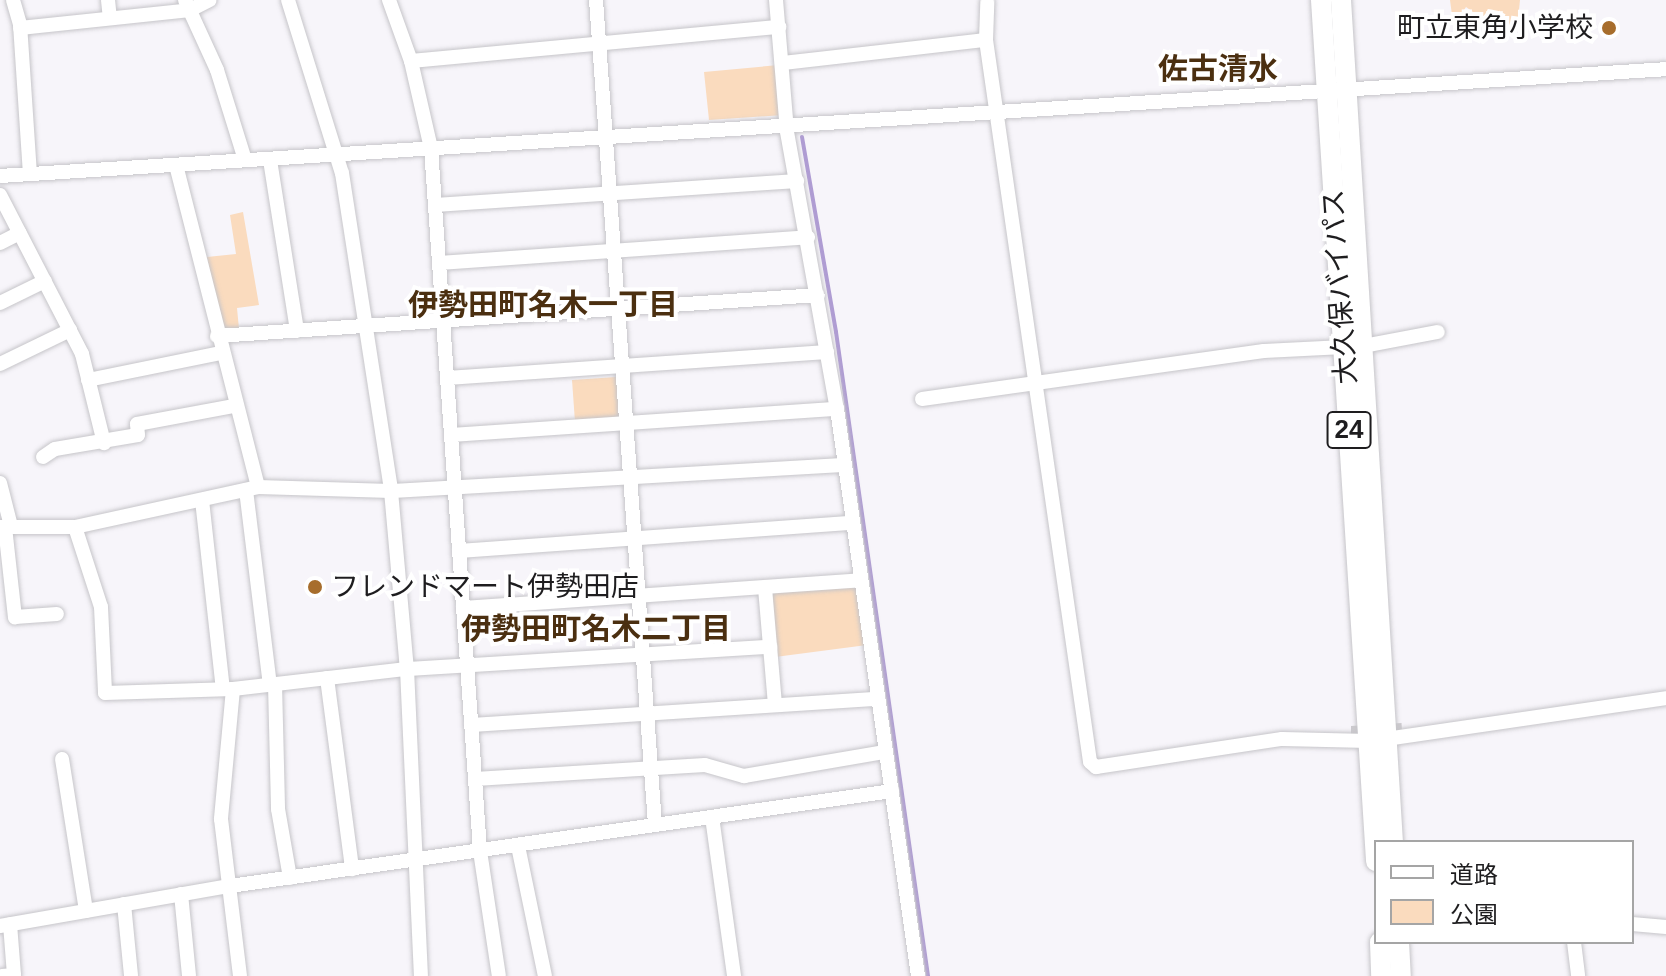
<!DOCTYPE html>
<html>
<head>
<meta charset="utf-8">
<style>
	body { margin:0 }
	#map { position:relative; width:1666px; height:976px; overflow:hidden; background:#f7f5fa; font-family:Arial,"Noto Sans JP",sans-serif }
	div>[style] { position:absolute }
	.green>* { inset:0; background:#fadbbe }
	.stream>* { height:4px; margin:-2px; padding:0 2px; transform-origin:2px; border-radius:2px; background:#af9cd3 }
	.minor-tunnel>* { height:14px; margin-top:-7px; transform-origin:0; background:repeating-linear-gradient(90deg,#cccace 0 14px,transparent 0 21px) }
	.roads { filter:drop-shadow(0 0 2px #c6c5c9) drop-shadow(0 0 2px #c6c5c9) }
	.minor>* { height:14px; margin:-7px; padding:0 7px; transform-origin:7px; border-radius:7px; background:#fff }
	.highway>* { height:20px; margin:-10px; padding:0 10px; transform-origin:10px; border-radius:10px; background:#fff }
	.dots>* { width:22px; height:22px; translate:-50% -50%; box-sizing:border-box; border:4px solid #fff; border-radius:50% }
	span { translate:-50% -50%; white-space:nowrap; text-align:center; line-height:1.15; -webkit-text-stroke:8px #fff; paint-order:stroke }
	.shield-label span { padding:2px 6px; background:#fff; border:2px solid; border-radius:6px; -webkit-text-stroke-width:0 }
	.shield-label { font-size:26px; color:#1e1d1f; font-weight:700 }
	.poi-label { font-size:28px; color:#1e1d1f }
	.right { translate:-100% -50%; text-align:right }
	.left { translate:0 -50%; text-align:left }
	.street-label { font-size:28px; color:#1e1d1f }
	.neighbourhood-label { font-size:30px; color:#4b2f10; font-weight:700 }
	.legend { position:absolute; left:1374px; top:840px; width:260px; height:104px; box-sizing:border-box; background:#fff; border:2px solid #a5a5a5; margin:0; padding:10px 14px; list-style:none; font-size:24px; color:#1e1d1f }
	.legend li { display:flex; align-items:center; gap:16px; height:40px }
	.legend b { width:40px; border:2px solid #a5a5a5 }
</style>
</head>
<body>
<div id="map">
	<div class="green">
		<div style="clip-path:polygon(1450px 0,1520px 0,1517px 30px,1501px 32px,1466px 7px,1456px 22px,1466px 36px,1455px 38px)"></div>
		<div style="clip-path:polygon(779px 65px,784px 115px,709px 120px,704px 72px)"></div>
		<div style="clip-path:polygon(243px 212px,259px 305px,237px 308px,239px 329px,222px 330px,207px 257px,236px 254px,230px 215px)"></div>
		<div style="clip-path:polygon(616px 377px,620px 419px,575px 422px,572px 380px)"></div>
		<div style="clip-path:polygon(859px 586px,867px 645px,775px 657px,770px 592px)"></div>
	</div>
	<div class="stream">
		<div style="left:802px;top:137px;width:198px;rotate:80.1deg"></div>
		<div style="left:836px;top:332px;width:651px;rotate:81.87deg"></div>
	</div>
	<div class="minor-tunnel">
		<div style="left:1351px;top:733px;width:51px;rotate:-3.4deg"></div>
	</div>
	<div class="roads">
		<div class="minor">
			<div style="left:13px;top:0;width:25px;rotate:74deg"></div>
			<div style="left:20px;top:24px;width:150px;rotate:86.2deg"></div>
			<div style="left:108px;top:0;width:18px;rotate:84deg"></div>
			<div style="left:185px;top:0;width:77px;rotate:65.4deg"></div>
			<div style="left:217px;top:70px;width:94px;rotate:72.7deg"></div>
			<div style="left:288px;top:0;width:181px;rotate:72.7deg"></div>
			<div style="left:342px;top:173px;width:322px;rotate:81.2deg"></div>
			<div style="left:391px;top:491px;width:179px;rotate:84.9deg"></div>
			<div style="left:407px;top:669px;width:307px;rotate:87.4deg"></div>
			<div style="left:389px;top:0;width:65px;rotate:70.2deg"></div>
			<div style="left:411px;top:61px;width:89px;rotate:77.1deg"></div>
			<div style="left:431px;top:148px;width:705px;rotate:86.01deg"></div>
			<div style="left:480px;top:851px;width:126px;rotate:81.4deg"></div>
			<div style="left:596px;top:0;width:827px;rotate:85.91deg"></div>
			<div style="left:776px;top:0;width:132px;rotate:85.2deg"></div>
			<div style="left:787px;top:132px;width:281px;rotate:79.8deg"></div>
			<div style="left:837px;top:409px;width:573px;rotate:81.87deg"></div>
			<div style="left:20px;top:28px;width:171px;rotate:-6deg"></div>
			<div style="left:190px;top:10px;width:22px;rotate:-27deg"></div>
			<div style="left:986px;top:40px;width:38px;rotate:-88deg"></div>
			<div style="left:411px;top:61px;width:370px;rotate:-5.3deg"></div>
			<div style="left:783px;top:63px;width:204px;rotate:-6.5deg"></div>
			<div style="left:986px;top:40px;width:729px;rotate:81.8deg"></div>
			<div style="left:1090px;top:762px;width:8px;rotate:40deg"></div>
			<div style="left:1096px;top:767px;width:188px;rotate:-8.6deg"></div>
			<div style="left:1282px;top:739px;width:87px;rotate:1.3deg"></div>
			<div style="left:270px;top:160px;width:173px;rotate:81deg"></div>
			<div style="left:176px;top:165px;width:332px;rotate:75.7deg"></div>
			<div style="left:0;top:176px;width:1669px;rotate:-3.67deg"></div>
			<div style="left:0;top:195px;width:179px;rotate:62.7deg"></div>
			<div style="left:82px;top:354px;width:92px;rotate:76.1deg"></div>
			<div style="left:435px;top:205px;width:363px;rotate:-3.8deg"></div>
			<div style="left:0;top:243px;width:22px;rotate:-27deg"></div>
			<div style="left:439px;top:263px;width:370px;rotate:-4deg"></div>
			<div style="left:0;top:303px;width:50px;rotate:-26.1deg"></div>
			<div style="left:217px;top:336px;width:602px;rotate:-3.9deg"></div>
			<div style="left:1363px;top:346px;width:76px;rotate:-10.6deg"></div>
			<div style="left:0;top:364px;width:78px;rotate:-25.9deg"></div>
			<div style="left:447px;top:378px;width:381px;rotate:-3.9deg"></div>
			<div style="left:88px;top:380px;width:136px;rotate:-11.5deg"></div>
			<div style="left:922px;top:399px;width:345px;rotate:-8deg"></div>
			<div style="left:1264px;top:351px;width:80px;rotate:-2.9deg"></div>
			<div style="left:451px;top:435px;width:387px;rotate:-3.9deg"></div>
			<div style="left:43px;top:457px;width:14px;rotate:-34deg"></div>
			<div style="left:55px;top:449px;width:84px;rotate:-9.6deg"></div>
			<div style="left:138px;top:435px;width:11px;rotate:-95deg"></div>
			<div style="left:137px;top:424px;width:99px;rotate:-10.5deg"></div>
			<div style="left:0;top:483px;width:44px;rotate:75.7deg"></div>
			<div style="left:246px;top:490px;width:196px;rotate:83deg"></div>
			<div style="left:202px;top:500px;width:190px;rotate:83.7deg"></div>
			<div style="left:0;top:527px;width:75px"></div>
			<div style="left:75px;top:527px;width:187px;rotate:-12.3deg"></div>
			<div style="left:258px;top:487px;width:133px;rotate:1.7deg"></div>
			<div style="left:391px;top:491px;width:454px;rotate:-3.3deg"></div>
			<div style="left:5px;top:527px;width:91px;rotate:83.7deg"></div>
			<div style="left:15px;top:617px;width:42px;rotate:-4.1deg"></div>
			<div style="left:75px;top:527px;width:84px;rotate:72deg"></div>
			<div style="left:101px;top:607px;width:86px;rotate:87.3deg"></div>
			<div style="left:105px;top:693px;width:128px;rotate:-1.8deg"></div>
			<div style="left:233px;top:689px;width:175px;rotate:-6.6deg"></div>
			<div style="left:407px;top:669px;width:364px;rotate:-3.5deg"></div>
			<div style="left:459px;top:551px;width:394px;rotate:-4.1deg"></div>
			<div style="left:765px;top:588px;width:116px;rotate:85.1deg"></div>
			<div style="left:463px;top:608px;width:399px;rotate:-4deg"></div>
			<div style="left:327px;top:678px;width:193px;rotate:82.5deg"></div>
			<div style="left:275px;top:684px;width:125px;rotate:88.6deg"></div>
			<div style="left:278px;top:809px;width:70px;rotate:80.1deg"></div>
			<div style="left:233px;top:689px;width:131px;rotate:95.3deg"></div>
			<div style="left:221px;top:819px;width:158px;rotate:83.1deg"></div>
			<div style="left:471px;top:725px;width:408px;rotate:-3.7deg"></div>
			<div style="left:1386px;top:739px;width:283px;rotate:-8.3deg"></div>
			<div style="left:62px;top:759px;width:154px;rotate:81deg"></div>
			<div style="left:475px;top:779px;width:230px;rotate:-3.5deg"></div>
			<div style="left:705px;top:765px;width:41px;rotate:15.8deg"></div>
			<div style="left:744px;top:776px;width:143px;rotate:-9.7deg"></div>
			<div style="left:712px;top:817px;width:161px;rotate:82.1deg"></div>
			<div style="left:518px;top:846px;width:133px;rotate:78.3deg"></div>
			<div style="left:181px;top:894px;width:82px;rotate:84.4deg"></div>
			<div style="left:124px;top:904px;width:72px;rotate:84.4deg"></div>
			<div style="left:1632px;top:924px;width:34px;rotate:5deg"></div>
			<div style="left:0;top:926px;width:233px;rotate:-9.9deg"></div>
			<div style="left:230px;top:886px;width:669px;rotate:-8.17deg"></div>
			<div style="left:1574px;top:942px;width:34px;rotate:83deg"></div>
			<div style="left:2px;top:976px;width:12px;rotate:-5deg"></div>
			<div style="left:14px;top:975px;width:51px;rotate:-94.5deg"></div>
		</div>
		<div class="highway">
			<div style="left:1321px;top:0;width:863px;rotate:86.34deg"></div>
			<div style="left:1341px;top:0;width:844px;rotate:86.47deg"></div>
			<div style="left:1380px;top:942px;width:34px;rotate:88deg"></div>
			<div style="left:1399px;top:942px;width:34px;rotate:87deg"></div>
		</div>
	</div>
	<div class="dots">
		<div style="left:1609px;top:28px;background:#a76d2c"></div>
		<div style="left:315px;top:587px;background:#a76d2c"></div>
	</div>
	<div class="shield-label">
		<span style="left:1349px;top:430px">24</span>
	</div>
	<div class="poi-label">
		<span class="right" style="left:1593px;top:28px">町立東角小学校</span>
		<span class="left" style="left:331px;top:587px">フレンドマート伊勢田店</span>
	</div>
	<div class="street-label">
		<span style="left:1340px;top:287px;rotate:-94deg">大久保バイパス</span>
	</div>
	<div class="neighbourhood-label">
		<span style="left:1218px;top:69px">佐古清水</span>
		<span style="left:543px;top:305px">伊勢田町名木一丁目</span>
		<span style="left:596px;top:629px">伊勢田町名木二丁目</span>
	</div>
	<ul class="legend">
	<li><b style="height:10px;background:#fff"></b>道路</li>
	<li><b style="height:22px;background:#fadbbe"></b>公園</li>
	</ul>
</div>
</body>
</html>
